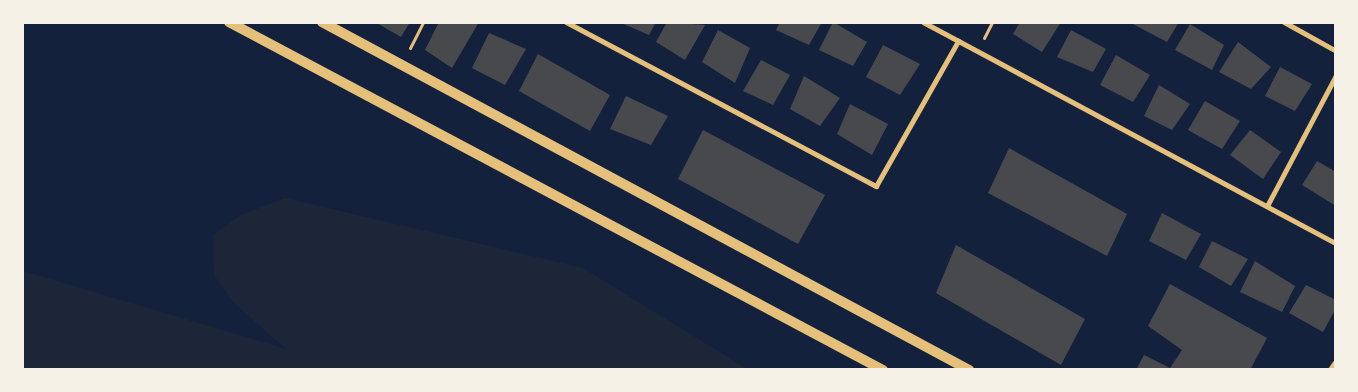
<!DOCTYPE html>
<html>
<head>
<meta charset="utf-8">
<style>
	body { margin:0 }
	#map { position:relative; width:1358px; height:392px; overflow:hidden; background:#14213d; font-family:Quicksand,sans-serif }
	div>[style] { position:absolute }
	.green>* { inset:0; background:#1d2539 }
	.building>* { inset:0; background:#48494c }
	.path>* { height:3px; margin:-1.5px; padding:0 1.5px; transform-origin:1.5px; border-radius:1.5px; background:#e5c07b }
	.minor>* { height:5px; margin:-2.5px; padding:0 2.5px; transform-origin:2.5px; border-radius:2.5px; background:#e5c07b }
	.tertiary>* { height:9px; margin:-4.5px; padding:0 4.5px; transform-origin:4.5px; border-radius:4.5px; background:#e5c07b }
	.secondary>* { height:10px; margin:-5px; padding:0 5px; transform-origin:5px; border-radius:5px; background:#e5c07b }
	span { translate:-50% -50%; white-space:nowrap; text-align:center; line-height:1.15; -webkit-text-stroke:4px #f6f1e7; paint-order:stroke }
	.frame { position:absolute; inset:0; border:24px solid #f6f1e7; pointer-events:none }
</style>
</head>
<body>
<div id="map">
	<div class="green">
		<div style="clip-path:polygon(285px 198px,583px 268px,747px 369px,23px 369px,23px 271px,286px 349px,234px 303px,214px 275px,213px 235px,241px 215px)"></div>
	</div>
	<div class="building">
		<div style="clip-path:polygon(375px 22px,410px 22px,401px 37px)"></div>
		<div style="clip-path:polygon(439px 22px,479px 22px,452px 68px,425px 50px)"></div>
		<div style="clip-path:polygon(619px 22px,656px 22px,649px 35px)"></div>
		<div style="clip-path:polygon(667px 22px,705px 25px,685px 60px,656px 42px)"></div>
		<div style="clip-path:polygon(780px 22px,822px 22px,809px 45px,776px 30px)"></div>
		<div style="clip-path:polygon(833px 22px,867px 42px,853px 66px,819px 50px)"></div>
		<div style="clip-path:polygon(1020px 22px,1061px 22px,1042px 52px,1013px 34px)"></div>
		<div style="clip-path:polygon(1129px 22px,1179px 22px,1167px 42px)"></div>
		<div style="clip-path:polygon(1190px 24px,1224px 45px,1212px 70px,1175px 50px)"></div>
		<div style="clip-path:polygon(718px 30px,750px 48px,735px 83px,702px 62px)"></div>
		<div style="clip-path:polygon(1071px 30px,1106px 49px,1093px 72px,1057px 57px)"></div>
		<div style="clip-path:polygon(489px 33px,526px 49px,505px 85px,472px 68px)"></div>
		<div style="clip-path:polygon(1238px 42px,1271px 67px,1251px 89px,1219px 72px)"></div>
		<div style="clip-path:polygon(883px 45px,920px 64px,900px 95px,866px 77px)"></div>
		<div style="clip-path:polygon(538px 54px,610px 95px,590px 131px,519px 91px)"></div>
		<div style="clip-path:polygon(1116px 55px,1150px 75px,1133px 102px,1100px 85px)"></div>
		<div style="clip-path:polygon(761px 60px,790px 75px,773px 105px,743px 91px)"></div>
		<div style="clip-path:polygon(1280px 67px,1312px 84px,1295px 111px,1265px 96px)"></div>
		<div style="clip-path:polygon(804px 76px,840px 98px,820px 126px,790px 109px)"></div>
		<div style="clip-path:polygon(1159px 85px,1190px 104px,1172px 130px,1144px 116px)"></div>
		<div style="clip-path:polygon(626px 96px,668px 116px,651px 145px,610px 129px)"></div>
		<div style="clip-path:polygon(1205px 101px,1240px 121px,1222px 149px,1188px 130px)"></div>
		<div style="clip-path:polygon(850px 104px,888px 124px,872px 155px,837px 134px)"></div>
		<div style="clip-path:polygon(703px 130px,825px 195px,798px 244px,678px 179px)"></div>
		<div style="clip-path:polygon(1250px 130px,1281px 152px,1263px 179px,1230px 155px)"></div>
		<div style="clip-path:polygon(1009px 148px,1127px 214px,1107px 256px,988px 193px)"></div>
		<div style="clip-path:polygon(1317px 161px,1336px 172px,1336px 206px,1302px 185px)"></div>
		<div style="clip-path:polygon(1162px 213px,1201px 234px,1186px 260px,1149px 241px)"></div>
		<div style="clip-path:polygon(1212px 241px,1248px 259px,1231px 286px,1199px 267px)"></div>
		<div style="clip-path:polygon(956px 245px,1085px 319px,1061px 365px,936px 293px)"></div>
		<div style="clip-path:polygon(1255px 261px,1295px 286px,1282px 312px,1240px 292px)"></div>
		<div style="clip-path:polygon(1170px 284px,1267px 338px,1250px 370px,1136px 370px,1144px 355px,1170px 368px,1182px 350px,1148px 326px)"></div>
		<div style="clip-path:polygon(1306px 285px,1336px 300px,1336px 308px,1323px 332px,1289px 313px)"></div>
	</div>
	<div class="path">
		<div style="left:984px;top:38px;width:18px;rotate:-63deg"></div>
		<div style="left:410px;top:48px;width:29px;rotate:-63deg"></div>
	</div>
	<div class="minor">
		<div style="left:566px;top:22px;width:351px;rotate:27.9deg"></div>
		<div style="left:876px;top:186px;width:167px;rotate:-60.5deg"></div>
		<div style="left:923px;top:22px;width:468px;rotate:28.2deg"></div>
		<div style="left:1284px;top:22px;width:60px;rotate:29.1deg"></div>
		<div style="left:1267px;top:206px;width:148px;rotate:-62.2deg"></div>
	</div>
	<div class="tertiary">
		<div style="left:1332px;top:370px;width:7px;rotate:-56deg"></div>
	</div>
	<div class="secondary">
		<div style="left:229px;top:22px;width:741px;rotate:28.02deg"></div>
		<div style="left:322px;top:22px;width:735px;rotate:28.27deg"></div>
	</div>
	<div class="frame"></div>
</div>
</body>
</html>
